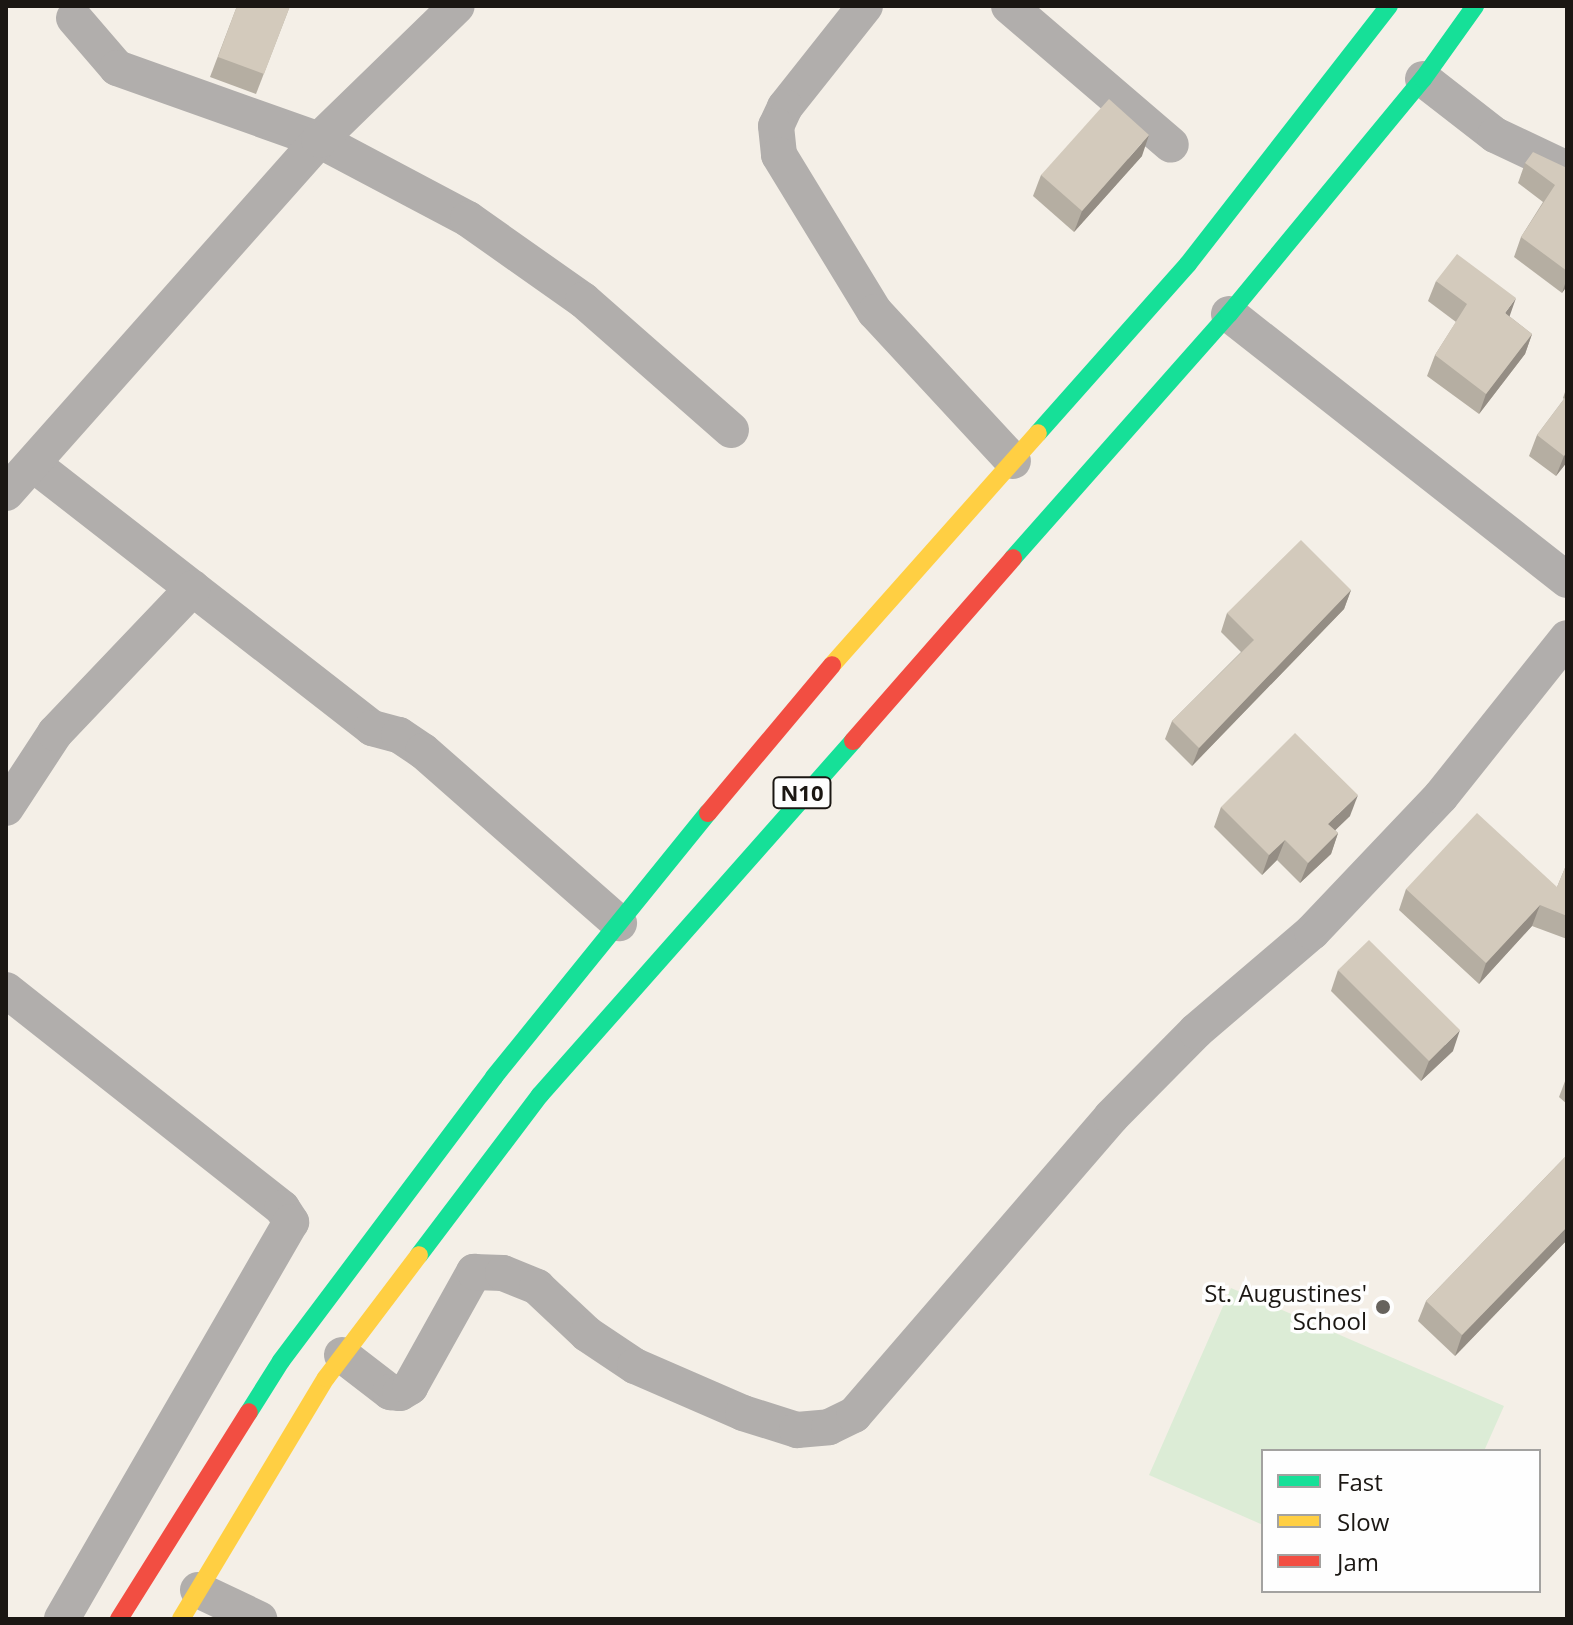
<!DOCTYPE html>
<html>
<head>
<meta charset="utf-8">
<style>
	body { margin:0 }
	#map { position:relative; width:1573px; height:1625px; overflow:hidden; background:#f4efe7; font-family:"Open Sans",sans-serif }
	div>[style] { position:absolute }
	.green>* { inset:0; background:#dcecd6 }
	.street>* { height:36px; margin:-18px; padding:0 18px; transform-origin:18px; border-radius:18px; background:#b1aeac }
	.fast>* { height:18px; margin:-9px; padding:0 9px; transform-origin:9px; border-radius:9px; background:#16e098 }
	.slow>* { height:18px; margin:-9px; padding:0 9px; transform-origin:9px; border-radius:9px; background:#ffcf43 }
	.jam>* { height:18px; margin:-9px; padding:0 9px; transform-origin:9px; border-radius:9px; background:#f24e42 }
	.wall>* { inset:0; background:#b5aea2 }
	.shaded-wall>* { inset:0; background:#948d84 }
	.building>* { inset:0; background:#d3cabc }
	.dots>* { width:22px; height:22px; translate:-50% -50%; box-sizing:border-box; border:4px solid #fefefe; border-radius:50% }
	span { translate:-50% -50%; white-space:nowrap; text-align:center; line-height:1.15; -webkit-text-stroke:7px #fefefe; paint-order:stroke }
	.shield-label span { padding:2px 6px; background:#fefefe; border:2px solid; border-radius:6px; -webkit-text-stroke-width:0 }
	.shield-label { font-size:22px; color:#1b1713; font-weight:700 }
	.poi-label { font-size:24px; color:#1b1713 }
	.right { translate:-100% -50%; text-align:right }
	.frame { position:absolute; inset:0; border:8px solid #1b1713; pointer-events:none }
	.legend { position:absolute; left:1261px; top:1449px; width:280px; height:144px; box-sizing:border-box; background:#fefefe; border:2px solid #a3a2a0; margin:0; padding:10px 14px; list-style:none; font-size:24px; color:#1b1713 }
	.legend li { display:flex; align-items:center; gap:16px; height:40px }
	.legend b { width:40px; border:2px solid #a3a2a0 }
</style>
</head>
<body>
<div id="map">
	<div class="green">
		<div style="clip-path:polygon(1231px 1288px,1504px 1406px,1484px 1451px,1263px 1451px,1263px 1525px,1149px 1475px)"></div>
	</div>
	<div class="street">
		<div style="left:865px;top:6px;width:129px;rotate:128.4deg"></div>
		<div style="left:785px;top:107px;width:21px;rotate:115deg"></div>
		<div style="left:776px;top:126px;width:29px;rotate:84deg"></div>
		<div style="left:779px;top:155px;width:184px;rotate:58.6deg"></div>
		<div style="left:875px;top:312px;width:203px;rotate:47.2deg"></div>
		<div style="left:1009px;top:6px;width:213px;rotate:40.6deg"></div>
		<div style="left:74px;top:18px;width:66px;rotate:49.3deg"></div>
		<div style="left:117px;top:68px;width:214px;rotate:19.6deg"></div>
		<div style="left:319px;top:140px;width:169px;rotate:27.9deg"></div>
		<div style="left:468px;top:219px;width:141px;rotate:35.2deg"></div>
		<div style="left:583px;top:300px;width:197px;rotate:41.3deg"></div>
		<div style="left:1423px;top:79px;width:91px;rotate:37.9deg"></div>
		<div style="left:1495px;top:135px;width:80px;rotate:25.3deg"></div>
		<div style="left:1229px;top:314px;width:430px;rotate:38.2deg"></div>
		<div style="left:33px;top:464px;width:430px;rotate:37.9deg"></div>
		<div style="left:372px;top:728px;width:28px;rotate:15deg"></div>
		<div style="left:399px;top:735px;width:29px;rotate:34deg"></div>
		<div style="left:423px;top:751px;width:261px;rotate:41.3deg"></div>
		<div style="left:6px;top:493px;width:472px;rotate:-48.4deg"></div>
		<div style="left:319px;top:140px;width:192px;rotate:-44.2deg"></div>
		<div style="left:6px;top:808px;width:90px;rotate:-56.8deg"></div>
		<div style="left:55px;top:733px;width:200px;rotate:-46.4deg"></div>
		<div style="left:6px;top:990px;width:352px;rotate:38.3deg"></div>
		<div style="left:282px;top:1208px;width:17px;rotate:57deg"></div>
		<div style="left:291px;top:1222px;width:458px;rotate:120deg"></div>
		<div style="left:342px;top:1355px;width:61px;rotate:37.6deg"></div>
		<div style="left:390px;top:1392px;width:10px;rotate:6deg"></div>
		<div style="left:400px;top:1393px;width:12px;rotate:-31deg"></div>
		<div style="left:410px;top:1387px;width:132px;rotate:-60.9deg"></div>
		<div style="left:474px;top:1272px;width:29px;rotate:2deg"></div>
		<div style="left:503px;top:1273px;width:37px;rotate:22deg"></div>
		<div style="left:537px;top:1287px;width:69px;rotate:43.2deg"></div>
		<div style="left:587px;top:1334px;width:58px;rotate:33.7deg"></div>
		<div style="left:635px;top:1366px;width:118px;rotate:23.5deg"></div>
		<div style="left:743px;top:1413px;width:57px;rotate:17.5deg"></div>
		<div style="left:797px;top:1430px;width:32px;rotate:-5deg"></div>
		<div style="left:829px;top:1427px;width:28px;rotate:-26deg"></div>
		<div style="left:854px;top:1415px;width:394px;rotate:-49.2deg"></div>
		<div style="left:1111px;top:1117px;width:121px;rotate:-45.3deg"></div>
		<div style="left:1196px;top:1031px;width:153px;rotate:-40.5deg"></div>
		<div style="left:1312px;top:932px;width:187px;rotate:-46.5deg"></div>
		<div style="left:1441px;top:796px;width:202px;rotate:-51.4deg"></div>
		<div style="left:198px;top:1590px;width:68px;rotate:25.4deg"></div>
	</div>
	<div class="fast">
		<div style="left:1038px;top:433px;width:226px;rotate:-48.4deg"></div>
		<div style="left:1188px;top:264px;width:327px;rotate:-52.1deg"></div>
		<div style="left:1013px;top:558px;width:326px;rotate:-48.5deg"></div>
		<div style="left:1229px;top:314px;width:305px;rotate:-50.5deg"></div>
		<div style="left:1423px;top:79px;width:90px;rotate:-54.5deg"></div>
		<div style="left:419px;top:1255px;width:201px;rotate:-52.9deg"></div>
		<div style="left:540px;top:1095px;width:473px;rotate:-48.5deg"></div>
		<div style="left:249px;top:1412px;width:60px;rotate:-57.9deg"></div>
		<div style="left:281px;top:1361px;width:355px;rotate:-53.1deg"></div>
		<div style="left:494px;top:1077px;width:340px;rotate:-51deg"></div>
	</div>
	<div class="slow">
		<div style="left:832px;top:665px;width:310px;rotate:-48.4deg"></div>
		<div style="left:181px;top:1619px;width:281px;rotate:-59deg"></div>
		<div style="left:326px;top:1378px;width:154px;rotate:-52.9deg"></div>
	</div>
	<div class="jam">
		<div style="left:853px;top:741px;width:243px;rotate:-48.8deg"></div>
		<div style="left:708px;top:813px;width:193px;rotate:-50deg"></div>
		<div style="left:119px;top:1619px;width:244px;rotate:-57.9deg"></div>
	</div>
	<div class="wall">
		<div style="clip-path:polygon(237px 6px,290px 6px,256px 94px,210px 77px)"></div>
		<div style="clip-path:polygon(1142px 156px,1074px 232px,1033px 196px,1041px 175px)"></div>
		<div style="clip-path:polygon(1525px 163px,1567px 168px,1567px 286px,1562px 293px,1514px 257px,1521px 237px,1543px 202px,1518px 183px)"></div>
		<div style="clip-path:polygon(1436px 281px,1509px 316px,1532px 334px,1525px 354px,1479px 414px,1427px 376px,1435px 355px,1456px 322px,1428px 301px)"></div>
		<div style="clip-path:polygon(1567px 386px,1567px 462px,1556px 476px,1529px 456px,1537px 435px,1564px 399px,1563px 398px)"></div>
		<div style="clip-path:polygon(1351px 590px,1344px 609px,1192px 766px,1165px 739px,1172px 721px,1241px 652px,1221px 632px,1227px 613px)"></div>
		<div style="clip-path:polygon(1221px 807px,1350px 816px,1335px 830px,1338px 833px,1331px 854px,1300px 883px,1277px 860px,1262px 875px,1214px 827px)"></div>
		<div style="clip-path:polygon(1567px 863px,1567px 939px,1532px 926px,1479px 984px,1399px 910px,1406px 889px,1557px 887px)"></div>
		<div style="clip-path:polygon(1338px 970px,1453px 1051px,1421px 1081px,1331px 991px)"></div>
		<div style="clip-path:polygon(1567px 1076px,1567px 1104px,1559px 1097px)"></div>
		<div style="clip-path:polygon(1567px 1155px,1567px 1240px,1455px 1356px,1418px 1321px,1426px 1301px)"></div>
	</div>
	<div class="shaded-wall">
		<div style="clip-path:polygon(1149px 135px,1142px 156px,1074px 232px,1082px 211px)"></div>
		<div style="clip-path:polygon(1567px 278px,1567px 286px,1562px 293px)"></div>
		<div style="clip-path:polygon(1516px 298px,1509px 318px,1505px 313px)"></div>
		<div style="clip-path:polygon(1532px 334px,1525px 354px,1479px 414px,1486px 394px)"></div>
		<div style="clip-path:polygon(1567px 451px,1567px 462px,1556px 476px,1564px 456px)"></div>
		<div style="clip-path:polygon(1351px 590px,1344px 609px,1192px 766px,1199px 748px)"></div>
		<div style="clip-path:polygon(1358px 795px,1350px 816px,1321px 844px,1328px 824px)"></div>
		<div style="clip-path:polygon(1338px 833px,1331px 854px,1300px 883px,1308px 863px)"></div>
		<div style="clip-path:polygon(1285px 840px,1277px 860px,1262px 875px,1269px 855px)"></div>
		<div style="clip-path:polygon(1540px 905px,1532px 926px,1479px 984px,1486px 963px)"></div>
		<div style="clip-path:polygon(1460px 1030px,1453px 1051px,1421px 1081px,1429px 1061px)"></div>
		<div style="clip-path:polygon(1567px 1227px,1567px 1240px,1455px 1356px,1462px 1335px)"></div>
	</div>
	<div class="building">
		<div style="clip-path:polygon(237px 6px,290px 6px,264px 74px,218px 57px)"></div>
		<div style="clip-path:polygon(1109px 99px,1149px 135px,1082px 211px,1041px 175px)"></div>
		<div style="clip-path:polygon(1533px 152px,1567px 168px,1567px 271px,1521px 237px,1555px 185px,1525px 163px)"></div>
		<div style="clip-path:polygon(1457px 254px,1516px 298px,1505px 313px,1532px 334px,1486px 394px,1435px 355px,1467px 304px,1436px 281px)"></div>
		<div style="clip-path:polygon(1567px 395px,1567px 451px,1564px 456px,1537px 435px)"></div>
		<div style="clip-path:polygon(1301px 540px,1351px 590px,1199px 748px,1172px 721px,1254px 640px,1227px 613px)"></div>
		<div style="clip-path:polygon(1295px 733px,1358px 795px,1328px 824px,1338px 833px,1308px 863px,1285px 840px,1269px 855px,1221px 807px)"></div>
		<div style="clip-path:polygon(1477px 813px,1557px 887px,1567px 863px,1567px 916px,1540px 905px,1486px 963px,1406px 889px)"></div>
		<div style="clip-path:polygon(1369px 940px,1460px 1030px,1429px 1061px,1338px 970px)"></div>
		<div style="clip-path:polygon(1567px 1155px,1567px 1227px,1462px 1335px,1426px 1301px)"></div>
	</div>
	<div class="dots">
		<div style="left:1383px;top:1307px;background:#67635d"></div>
	</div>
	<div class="shield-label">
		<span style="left:802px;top:793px">N10</span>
	</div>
	<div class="poi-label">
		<span class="right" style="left:1367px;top:1307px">St. Augustines'<br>School</span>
	</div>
	<div class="frame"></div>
	<ul class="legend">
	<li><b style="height:10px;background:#16e098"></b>Fast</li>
	<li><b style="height:10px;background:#ffcf43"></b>Slow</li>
	<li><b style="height:10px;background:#f24e42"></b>Jam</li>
	</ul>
</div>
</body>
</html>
